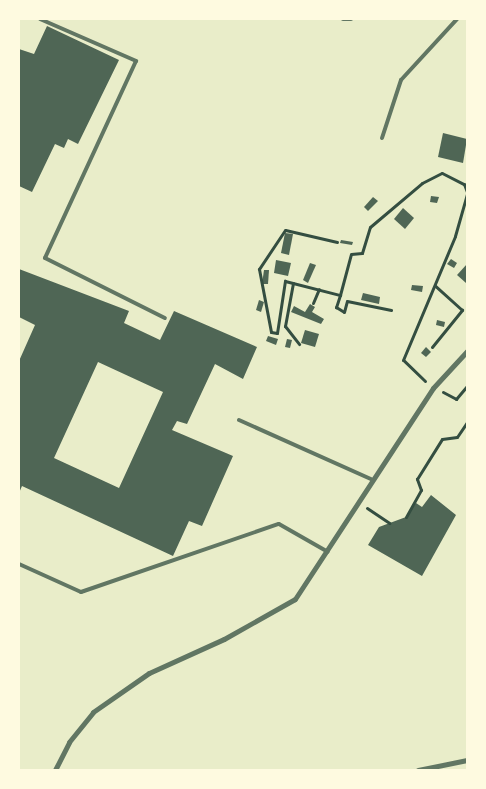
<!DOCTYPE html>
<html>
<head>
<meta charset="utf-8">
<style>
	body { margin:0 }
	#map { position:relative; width:486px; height:789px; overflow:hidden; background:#e9edc9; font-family:Helvetica,sans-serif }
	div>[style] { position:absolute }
	.building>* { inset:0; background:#4f6655 }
	.path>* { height:3px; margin:-1.5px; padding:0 1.5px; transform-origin:1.5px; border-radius:1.5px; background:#344e41 }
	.service>* { height:4px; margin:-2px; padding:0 2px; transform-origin:2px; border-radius:2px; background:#617663 }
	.minor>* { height:5px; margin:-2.5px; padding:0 2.5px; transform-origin:2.5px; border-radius:2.5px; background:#617663 }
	span { translate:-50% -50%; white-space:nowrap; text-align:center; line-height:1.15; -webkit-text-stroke:4px #fefae0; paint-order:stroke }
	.frame { position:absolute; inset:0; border:20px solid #fefae0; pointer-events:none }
</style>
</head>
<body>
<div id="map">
	<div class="building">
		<div style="clip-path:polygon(47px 26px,119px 60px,78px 144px,68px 139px,64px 148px,55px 144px,32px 192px,19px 186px,19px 49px,34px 54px)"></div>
		<div style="clip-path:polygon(443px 133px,467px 139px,463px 163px,438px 157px)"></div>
		<div style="clip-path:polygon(431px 196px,439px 197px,437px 203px,430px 202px)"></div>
		<div style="clip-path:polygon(373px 197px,378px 201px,368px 211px,364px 207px)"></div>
		<div style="clip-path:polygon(403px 208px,414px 218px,405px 229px,394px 219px)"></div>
		<div style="clip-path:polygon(285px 233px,293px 234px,289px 255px,281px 253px)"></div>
		<div style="clip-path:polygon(341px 240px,353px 242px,352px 245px,340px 243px)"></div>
		<div style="clip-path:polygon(451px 259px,457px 263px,454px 268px,447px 264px)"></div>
		<div style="clip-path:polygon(276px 260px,291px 263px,288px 276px,274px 273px)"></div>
		<div style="clip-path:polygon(310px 263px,316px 265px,308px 283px,303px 280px)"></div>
		<div style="clip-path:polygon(467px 264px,467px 282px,466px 283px,457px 275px)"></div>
		<div style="clip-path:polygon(evenodd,19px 269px,129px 311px,124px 323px,160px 340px,174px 311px,257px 347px,243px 379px,215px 364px,187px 424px,177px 421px,172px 430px,233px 456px,202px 526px,189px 521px,173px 556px,22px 486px,19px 493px,19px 361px,35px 325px,19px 317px,19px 269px,98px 362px,163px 392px,119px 488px,54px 458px,98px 362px)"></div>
		<div style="clip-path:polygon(264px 270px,269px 270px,268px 284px,262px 284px)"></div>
		<div style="clip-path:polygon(412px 285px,423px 286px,422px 292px,411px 290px)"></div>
		<div style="clip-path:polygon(363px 293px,380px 297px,379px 304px,361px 300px)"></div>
		<div style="clip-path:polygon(259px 300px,264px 302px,261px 312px,256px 310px)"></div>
		<div style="clip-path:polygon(310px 304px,315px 307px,312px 312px,324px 319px,321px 324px,291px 312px,294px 306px,305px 312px)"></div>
		<div style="clip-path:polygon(437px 320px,445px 322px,444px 327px,436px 325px)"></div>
		<div style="clip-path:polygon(305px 330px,319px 334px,315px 347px,301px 343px)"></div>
		<div style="clip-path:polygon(268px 336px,278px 339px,276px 345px,266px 341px)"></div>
		<div style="clip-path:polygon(287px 339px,292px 340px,290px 348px,285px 347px)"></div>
		<div style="clip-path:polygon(426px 347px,431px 352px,426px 357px,421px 353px)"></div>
		<div style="clip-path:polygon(431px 495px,456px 515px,422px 576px,368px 545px,379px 527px,406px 517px,416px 503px,422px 507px)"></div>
	</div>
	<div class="path">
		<div style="left:337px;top:242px;width:53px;rotate:-167deg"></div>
		<div style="left:285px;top:230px;width:47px;rotate:123.7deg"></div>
		<div style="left:259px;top:269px;width:64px;rotate:79.2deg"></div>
		<div style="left:271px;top:332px;width:6px;rotate:9deg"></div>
		<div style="left:277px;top:333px;width:53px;rotate:-81.3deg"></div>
		<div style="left:285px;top:281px;width:57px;rotate:14.3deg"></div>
		<div style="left:340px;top:295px;width:42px;rotate:-75deg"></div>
		<div style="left:351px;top:254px;width:11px;rotate:-5deg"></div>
		<div style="left:362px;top:253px;width:27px;rotate:-73deg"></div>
		<div style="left:370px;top:227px;width:68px;rotate:-40.2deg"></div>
		<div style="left:422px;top:183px;width:22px;rotate:-27deg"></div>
		<div style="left:442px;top:173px;width:25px;rotate:27deg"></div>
		<div style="left:464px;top:184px;width:9px;rotate:69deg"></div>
		<div style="left:293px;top:283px;width:44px;rotate:100.5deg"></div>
		<div style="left:285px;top:326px;width:23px;rotate:52deg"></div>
		<div style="left:340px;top:295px;width:13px;rotate:108deg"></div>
		<div style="left:336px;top:307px;width:9px;rotate:32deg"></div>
		<div style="left:344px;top:312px;width:11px;rotate:-75deg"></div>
		<div style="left:347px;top:301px;width:45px;rotate:11.6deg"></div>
		<div style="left:313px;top:303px;width:15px;rotate:-67deg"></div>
		<div style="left:432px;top:347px;width:48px;rotate:-51deg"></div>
		<div style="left:462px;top:310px;width:36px;rotate:-138deg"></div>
		<div style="left:425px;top:381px;width:30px;rotate:-136deg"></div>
		<div style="left:403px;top:360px;width:134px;rotate:-67.2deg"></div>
		<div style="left:455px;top:236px;width:44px;rotate:-74.1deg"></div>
		<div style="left:443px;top:392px;width:15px;rotate:28deg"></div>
		<div style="left:456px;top:399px;width:17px;rotate:-50deg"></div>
		<div style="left:367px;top:508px;width:27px;rotate:34deg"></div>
		<div style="left:406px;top:517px;width:31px;rotate:-61deg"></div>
		<div style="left:421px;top:490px;width:12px;rotate:-110deg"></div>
		<div style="left:417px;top:479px;width:47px;rotate:-58deg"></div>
		<div style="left:442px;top:439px;width:15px;rotate:-8deg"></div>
		<div style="left:457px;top:437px;width:18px;rotate:-56deg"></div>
	</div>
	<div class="service">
		<div style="left:40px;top:19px;width:105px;rotate:23.6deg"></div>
		<div style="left:136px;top:61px;width:217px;rotate:114.8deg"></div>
		<div style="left:45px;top:258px;width:134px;rotate:26.6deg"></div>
		<div style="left:343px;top:19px;width:8px"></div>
		<div style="left:382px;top:138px;width:61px;rotate:-71.9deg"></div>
		<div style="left:401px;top:80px;width:83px;rotate:-47.4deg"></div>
		<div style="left:239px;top:420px;width:145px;rotate:24.1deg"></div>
		<div style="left:19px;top:564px;width:68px;rotate:24.3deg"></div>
		<div style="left:81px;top:592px;width:209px;rotate:-19deg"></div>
		<div style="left:279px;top:524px;width:56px;rotate:29.7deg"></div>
	</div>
	<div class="minor">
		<div style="left:55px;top:770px;width:31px;rotate:-63deg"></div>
		<div style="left:69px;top:742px;width:38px;rotate:-51deg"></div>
		<div style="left:93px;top:712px;width:68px;rotate:-34.9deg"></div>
		<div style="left:149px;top:673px;width:82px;rotate:-24.4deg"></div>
		<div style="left:224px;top:639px;width:81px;rotate:-29.4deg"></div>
		<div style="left:295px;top:599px;width:252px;rotate:-56.8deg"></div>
		<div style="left:433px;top:388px;width:50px;rotate:-47.4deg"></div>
		<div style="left:418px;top:770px;width:50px;rotate:-11.5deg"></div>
	</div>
	<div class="frame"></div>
</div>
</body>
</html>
